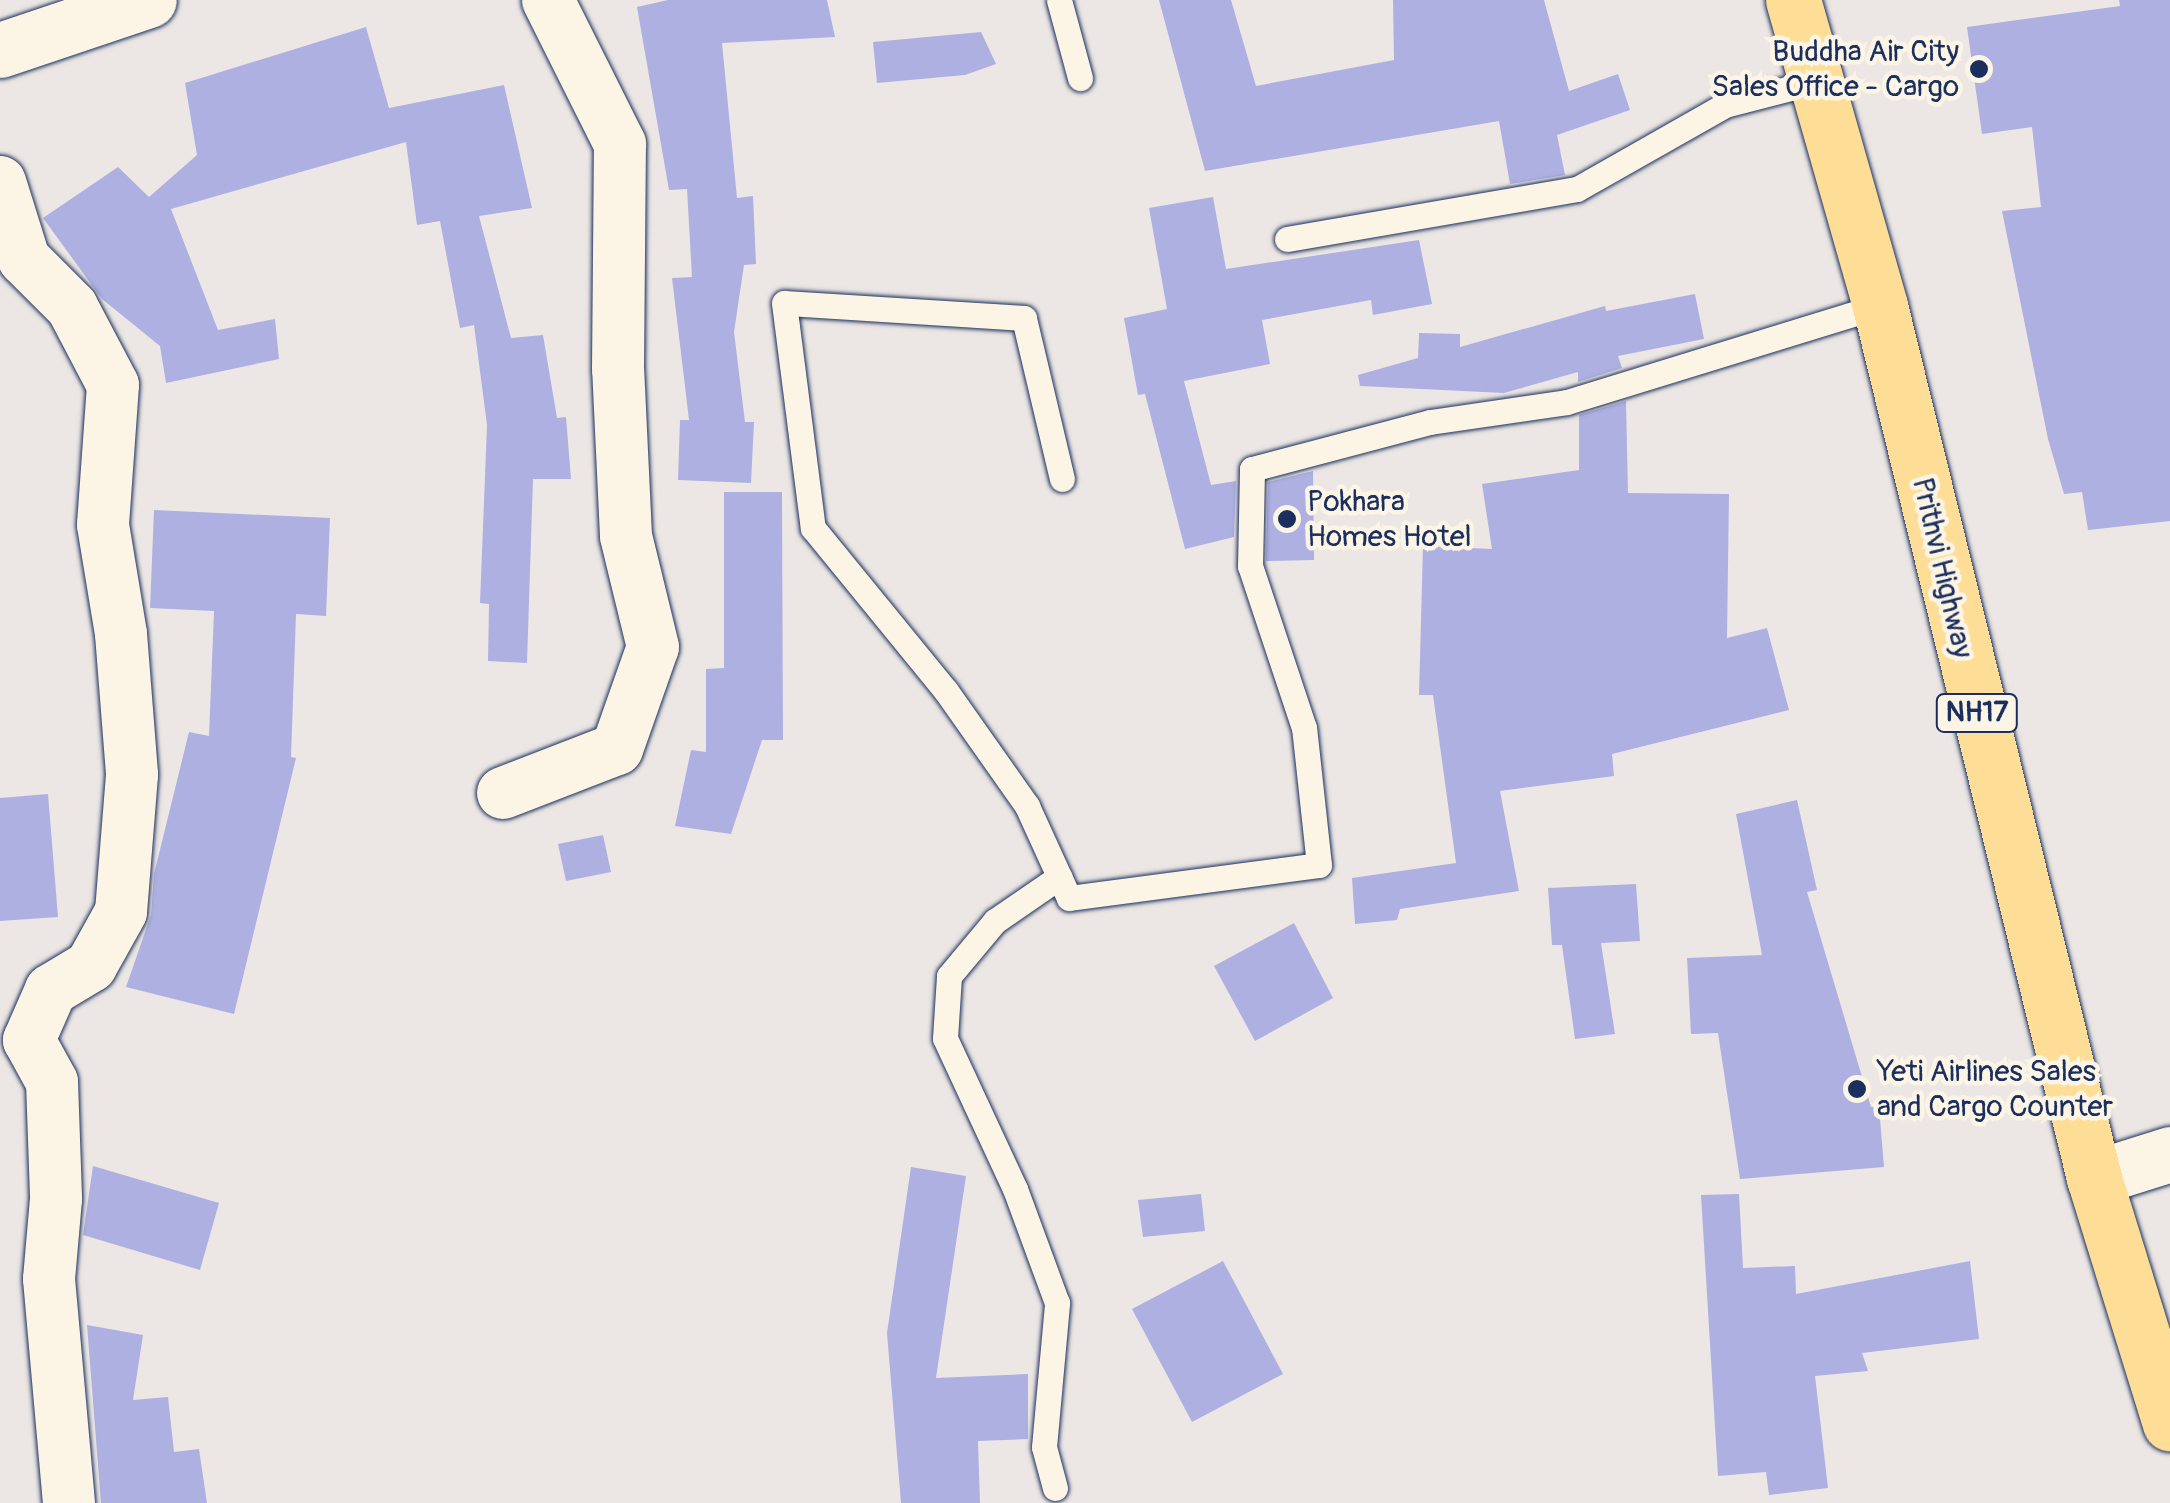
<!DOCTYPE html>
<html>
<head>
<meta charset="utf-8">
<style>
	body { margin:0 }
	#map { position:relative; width:2170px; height:1503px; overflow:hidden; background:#ece7e4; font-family:Pangolin,sans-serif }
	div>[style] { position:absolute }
	.building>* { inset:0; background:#aeb0e2 }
	.roads { filter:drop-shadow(0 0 2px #1b2f5e) drop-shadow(0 0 2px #1b2f5e) }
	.service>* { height:25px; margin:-12.5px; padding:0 12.5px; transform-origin:12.5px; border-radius:12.5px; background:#fcf5e5 }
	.minor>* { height:52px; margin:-26px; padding:0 26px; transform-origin:26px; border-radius:26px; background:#fcf5e5 }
	.tertiary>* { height:55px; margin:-27.5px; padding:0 27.5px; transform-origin:27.5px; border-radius:27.5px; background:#fcf5e5 }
	.secondary>* { height:55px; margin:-27.5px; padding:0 27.5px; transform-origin:27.5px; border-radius:27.5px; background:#fcf5e5 }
	.trunk>* { height:55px; margin:-27.5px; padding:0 27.5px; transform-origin:27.5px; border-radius:27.5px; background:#fedd96 }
	.dots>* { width:28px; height:28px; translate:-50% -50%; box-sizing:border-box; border:5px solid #fcf5e5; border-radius:50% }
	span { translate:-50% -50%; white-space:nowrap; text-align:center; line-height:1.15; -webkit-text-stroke:9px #fcf5e5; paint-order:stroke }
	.shield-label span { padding:2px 8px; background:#fcf5e5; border:2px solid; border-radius:8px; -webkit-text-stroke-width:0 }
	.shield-label { font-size:28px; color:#1b2f5e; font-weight:700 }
	.poi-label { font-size:30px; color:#1b2f5e }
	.right { translate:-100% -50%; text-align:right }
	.left { translate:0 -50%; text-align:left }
	.street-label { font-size:30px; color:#1b2f5e }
</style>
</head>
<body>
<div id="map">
	<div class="building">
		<div style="clip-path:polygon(668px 0,827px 0,835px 37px,722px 43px,737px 198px,753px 196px,756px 264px,744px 265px,734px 332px,745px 422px,754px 422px,751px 483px,678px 480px,680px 420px,689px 420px,672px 278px,692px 277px,687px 189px,669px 190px,637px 7px)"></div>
		<div style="clip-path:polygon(1159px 0,1231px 0,1256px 86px,1394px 60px,1393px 0,1544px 0,1569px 91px,1618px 74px,1630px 110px,1557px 135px,1565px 175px,1510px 184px,1499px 121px,1205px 171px)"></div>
		<div style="clip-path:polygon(2119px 0,2170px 0,2170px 521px,2088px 530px,2082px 492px,2064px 494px,2048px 439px,2002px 211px,2041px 207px,2032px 127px,1982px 134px,1967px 27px,2120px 6px)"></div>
		<div style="clip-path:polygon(366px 27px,389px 108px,504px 85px,532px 208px,479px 216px,511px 338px,543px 335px,557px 418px,566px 417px,571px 479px,533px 479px,527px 663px,488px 661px,489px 604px,480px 603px,487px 425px,474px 325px,460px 328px,440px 221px,417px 225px,406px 142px,171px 209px,218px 330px,275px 319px,279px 359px,166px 383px,160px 346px,102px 299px,43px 218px,118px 167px,149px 197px,197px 155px,185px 83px)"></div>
		<div style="clip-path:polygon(981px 32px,996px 64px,965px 75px,877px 83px,873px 42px)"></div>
		<div style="clip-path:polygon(1213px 197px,1226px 269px,1419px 240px,1432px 304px,1373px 315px,1371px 300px,1262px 320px,1270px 364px,1184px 381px,1211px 485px,1236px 481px,1234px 537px,1185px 549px,1145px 394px,1138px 395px,1124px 318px,1167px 309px,1149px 208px)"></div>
		<div style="clip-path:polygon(1695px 294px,1704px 339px,1618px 356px,1622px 368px,1578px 382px,1578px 372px,1504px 393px,1360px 386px,1358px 375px,1418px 358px,1419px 333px,1460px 334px,1460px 347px,1605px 306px,1606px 311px)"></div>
		<div style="clip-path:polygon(1626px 401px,1628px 493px,1729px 494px,1727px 638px,1767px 628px,1789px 710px,1612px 754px,1614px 776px,1500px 791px,1519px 891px,1400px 909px,1397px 920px,1355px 924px,1352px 878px,1456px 863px,1433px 695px,1419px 695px,1423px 546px,1492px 549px,1482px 484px,1579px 470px,1579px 415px)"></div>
		<div style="clip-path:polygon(1313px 471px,1314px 560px,1266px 561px,1268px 482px)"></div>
		<div style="clip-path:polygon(724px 492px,782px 492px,783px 740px,762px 740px,731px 834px,675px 826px,691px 750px,706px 752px,706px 669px,724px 668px)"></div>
		<div style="clip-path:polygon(154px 510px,330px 518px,326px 616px,296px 614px,291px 757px,296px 758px,234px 1014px,126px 987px,151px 915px,154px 874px,189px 732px,209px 736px,214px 611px,150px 608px)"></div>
		<div style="clip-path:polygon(48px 794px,58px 917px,0 921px,0 798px)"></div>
		<div style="clip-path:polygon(1797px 800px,1817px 890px,1807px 892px,1871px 1107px,1879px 1106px,1884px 1167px,1740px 1179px,1718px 1033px,1691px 1034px,1687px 958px,1762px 955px,1736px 814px)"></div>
		<div style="clip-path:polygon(603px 835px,611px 872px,566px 881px,558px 844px)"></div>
		<div style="clip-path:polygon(1636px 884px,1640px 941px,1601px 943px,1615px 1034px,1575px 1039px,1562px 945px,1552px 945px,1548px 888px)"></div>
		<div style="clip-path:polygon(1294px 923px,1333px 998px,1255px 1041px,1214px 966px)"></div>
		<div style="clip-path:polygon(93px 1166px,219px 1203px,200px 1270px,83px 1235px)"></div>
		<div style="clip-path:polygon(911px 1167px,966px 1176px,936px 1378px,1028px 1374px,1028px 1439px,978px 1441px,980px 1503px,901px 1503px,887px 1333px)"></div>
		<div style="clip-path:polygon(1201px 1194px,1205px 1231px,1143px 1237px,1138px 1200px)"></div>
		<div style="clip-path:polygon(1739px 1194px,1743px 1268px,1795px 1266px,1796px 1294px,1970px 1261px,1979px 1339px,1862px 1353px,1868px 1371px,1815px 1376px,1828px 1488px,1769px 1495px,1766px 1472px,1718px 1476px,1701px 1195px)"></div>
		<div style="clip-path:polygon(1223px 1261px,1283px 1374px,1192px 1422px,1132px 1309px)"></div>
		<div style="clip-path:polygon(87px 1325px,143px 1335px,133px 1400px,168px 1397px,174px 1452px,199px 1449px,207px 1503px,101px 1503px)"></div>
	</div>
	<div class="roads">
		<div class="service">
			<div style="left:1059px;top:0;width:81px;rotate:74.9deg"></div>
			<div style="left:1287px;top:239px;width:294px;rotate:-9.8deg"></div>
			<div style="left:1577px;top:189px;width:170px;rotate:-29.6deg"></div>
			<div style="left:1725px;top:105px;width:92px;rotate:-14.5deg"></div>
			<div style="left:1062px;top:479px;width:165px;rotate:-103.3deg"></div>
			<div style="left:1024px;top:318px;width:240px;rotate:-176.4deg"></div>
			<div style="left:784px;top:303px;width:227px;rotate:82.7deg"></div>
			<div style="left:813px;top:528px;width:210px;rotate:50.8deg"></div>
			<div style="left:946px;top:691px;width:141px;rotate:54.8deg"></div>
			<div style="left:1027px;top:806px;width:101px;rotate:65.5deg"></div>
			<div style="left:1069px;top:898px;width:252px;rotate:-7.5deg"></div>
			<div style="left:1319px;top:865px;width:138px;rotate:-96.2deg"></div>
			<div style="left:1304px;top:728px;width:171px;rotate:-108.4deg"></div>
			<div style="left:1250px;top:566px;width:97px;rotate:-88.8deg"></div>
			<div style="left:1252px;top:469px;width:184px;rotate:-14.8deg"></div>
			<div style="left:1430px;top:422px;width:138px;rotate:-8.3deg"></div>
			<div style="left:1567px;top:402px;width:327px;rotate:-17.1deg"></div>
			<div style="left:1055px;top:1488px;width:42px;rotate:-105deg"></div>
			<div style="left:1044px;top:1447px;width:145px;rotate:-84.8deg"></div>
			<div style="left:1057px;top:1303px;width:121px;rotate:-110.2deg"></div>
			<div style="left:1015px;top:1189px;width:166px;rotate:-114.9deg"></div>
			<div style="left:945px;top:1038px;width:62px;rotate:-86.3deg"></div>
			<div style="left:949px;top:976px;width:72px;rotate:-50.1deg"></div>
			<div style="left:995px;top:921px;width:78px;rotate:-34.5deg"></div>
		</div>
		<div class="minor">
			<div style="left:0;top:182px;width:81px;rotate:72.7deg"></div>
			<div style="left:24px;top:259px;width:68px;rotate:45deg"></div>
			<div style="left:72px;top:307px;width:88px;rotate:62.3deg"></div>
			<div style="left:113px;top:385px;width:140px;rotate:94.1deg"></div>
			<div style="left:103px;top:525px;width:110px;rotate:80.6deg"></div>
			<div style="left:121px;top:634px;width:141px;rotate:85.5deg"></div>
			<div style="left:132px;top:775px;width:137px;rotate:94.6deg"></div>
			<div style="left:121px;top:912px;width:62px;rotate:119.1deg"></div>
			<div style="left:91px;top:966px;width:47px;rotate:149deg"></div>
			<div style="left:51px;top:990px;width:55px;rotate:113.7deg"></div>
			<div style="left:29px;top:1040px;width:48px;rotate:61.3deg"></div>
			<div style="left:52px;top:1082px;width:117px;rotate:88deg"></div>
			<div style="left:56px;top:1199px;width:80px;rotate:95deg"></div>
			<div style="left:49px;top:1279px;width:225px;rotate:84.9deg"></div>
			<div style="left:503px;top:793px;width:122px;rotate:-21.1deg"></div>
			<div style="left:617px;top:749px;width:108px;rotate:-70.6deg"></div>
			<div style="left:653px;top:647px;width:114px;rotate:-103.7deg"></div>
			<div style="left:626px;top:536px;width:167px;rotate:-92.7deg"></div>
			<div style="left:618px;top:369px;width:225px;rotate:-89.5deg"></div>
			<div style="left:620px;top:144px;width:161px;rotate:-116.6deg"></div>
		</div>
		<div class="tertiary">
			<div style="left:2094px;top:1178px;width:80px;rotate:-17.5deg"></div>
		</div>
		<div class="secondary">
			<div style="left:0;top:50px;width:157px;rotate:-18.6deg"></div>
		</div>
		<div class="trunk">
			<div style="left:1793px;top:0;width:318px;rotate:74.1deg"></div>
			<div style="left:1880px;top:306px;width:898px;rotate:76.21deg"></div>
			<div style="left:2094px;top:1178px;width:257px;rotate:72.8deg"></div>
		</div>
	</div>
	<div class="dots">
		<div style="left:1979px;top:69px;background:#1b2f5e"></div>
		<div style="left:1287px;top:519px;background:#1b2f5e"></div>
		<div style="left:1857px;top:1089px;background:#1b2f5e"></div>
	</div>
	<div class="shield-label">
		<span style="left:1977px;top:713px">NH17</span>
	</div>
	<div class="poi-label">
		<span class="right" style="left:1959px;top:69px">Buddha Air City<br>Sales Office - Cargo</span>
		<span class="left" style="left:1307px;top:519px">Pokhara<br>Homes Hotel</span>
		<span class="left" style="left:1877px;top:1089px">Yeti Airlines Sales<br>and Cargo Counter</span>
	</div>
	<div class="street-label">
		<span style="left:1942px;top:568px;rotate:77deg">Prithvi Highway</span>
	</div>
</div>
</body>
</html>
